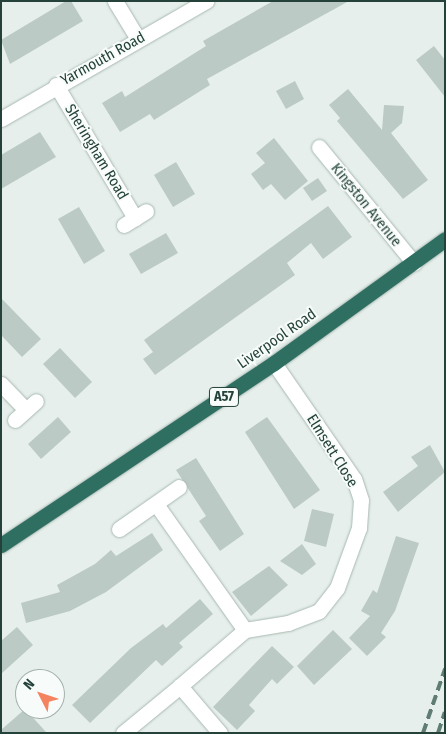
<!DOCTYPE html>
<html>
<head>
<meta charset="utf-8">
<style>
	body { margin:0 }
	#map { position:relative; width:446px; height:734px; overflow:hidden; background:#e6efeb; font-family:"Fira Sans Condensed",sans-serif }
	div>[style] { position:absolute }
	.building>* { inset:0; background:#bbcac4 }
	.roads { filter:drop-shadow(0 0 1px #a8b8b2) drop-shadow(0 0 1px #a8b8b2) }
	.minor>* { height:15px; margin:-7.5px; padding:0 7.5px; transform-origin:7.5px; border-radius:7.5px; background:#fff }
	.highway>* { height:15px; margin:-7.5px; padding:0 7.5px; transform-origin:7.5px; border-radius:7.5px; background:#2f6f62 }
	.rail>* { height:4px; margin-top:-2px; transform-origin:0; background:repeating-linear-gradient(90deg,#5f7d75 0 10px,transparent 0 15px) }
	span { translate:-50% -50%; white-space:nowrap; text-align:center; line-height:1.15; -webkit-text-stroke:4px #f7fbf9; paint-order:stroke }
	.shield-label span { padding:1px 4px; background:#f7fbf9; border:1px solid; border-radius:4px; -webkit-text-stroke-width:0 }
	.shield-label { font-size:14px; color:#24423a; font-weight:700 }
	.street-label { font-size:15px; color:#24423a }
	.frame { position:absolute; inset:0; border:2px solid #24423a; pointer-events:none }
	.north { position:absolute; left:15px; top:669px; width:50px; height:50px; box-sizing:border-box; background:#f7fbf9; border:1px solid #a3b1ad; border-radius:50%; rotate:311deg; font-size:14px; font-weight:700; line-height:20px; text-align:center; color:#24423a }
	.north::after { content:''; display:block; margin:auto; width:18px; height:22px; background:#f4845f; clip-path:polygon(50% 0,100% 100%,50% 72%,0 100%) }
</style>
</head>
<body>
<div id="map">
	<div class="building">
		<div style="clip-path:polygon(66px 1px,71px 1px,83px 21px,10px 64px,1px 40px)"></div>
		<div style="clip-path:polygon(273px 1px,349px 1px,207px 79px,210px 85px,154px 120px,150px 114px,120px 132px,102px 103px,122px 91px,125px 97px,206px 46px,203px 41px)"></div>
		<div style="clip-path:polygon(434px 46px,445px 60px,445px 97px,416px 60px)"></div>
		<div style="clip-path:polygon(295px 81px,304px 99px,286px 109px,276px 91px)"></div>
		<div style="clip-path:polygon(348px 89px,382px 130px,384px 105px,404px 106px,402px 123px,391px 133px,428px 180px,403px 199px,337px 121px,340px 118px,329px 105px)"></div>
		<div style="clip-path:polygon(40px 132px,56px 157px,1px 189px,1px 155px)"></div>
		<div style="clip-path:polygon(274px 138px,308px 181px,285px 200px,271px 184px,263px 190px,251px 174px,265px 163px,256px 153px)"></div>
		<div style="clip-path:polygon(176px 162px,195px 194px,173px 207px,154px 175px)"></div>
		<div style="clip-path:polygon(318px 178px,327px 191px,312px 201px,303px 188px)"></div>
		<div style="clip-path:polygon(328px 206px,352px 237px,323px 259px,311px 243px,287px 263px,295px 275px,155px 375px,143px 359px,153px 352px,144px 340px)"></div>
		<div style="clip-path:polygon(79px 207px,105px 251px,84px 264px,58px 219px)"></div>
		<div style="clip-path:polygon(166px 233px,178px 253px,141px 274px,129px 254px)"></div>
		<div style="clip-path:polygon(1px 298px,41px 339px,22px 357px,1px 335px)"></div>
		<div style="clip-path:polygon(60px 348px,92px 382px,75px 398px,43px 364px)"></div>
		<div style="clip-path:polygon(58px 417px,71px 432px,41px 459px,28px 444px)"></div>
		<div style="clip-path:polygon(267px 417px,320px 490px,294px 509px,245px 432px)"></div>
		<div style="clip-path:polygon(430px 445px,445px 472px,398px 512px,383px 492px,418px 466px,411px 457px)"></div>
		<div style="clip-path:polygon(196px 458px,244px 534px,220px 551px,199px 521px,206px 516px,176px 470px)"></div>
		<div style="clip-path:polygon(312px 509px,334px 514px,326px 547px,304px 541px)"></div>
		<div style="clip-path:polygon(152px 533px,163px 550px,106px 592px,70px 611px,26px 623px,21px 603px,60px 592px,57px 585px,95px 564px,111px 550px,116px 556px)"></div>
		<div style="clip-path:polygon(396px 536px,419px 543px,395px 611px,381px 633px,386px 637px,367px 656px,349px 638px,370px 616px,361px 611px,373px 590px,377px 593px)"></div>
		<div style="clip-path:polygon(302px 544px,316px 564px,302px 575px,280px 561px)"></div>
		<div style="clip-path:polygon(269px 566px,288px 585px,251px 616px,232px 592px)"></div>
		<div style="clip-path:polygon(200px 599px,213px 614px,179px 643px,183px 647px,162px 666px,156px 660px,90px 723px,72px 705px,131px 648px,163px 624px,166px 628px)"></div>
		<div style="clip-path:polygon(17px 627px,33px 645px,1px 674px,1px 641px)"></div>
		<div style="clip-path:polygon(333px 630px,352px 649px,314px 685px,297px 666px)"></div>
		<div style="clip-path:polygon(272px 646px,294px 667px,277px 684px,272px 679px,249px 705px,255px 711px,237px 730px,213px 707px)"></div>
		<div style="clip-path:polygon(25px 709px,47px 733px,1px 733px,1px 730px)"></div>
	</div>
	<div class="roads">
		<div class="minor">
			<div style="left:115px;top:1px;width:44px;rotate:58.8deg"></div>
			<div style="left:56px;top:85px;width:155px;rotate:59.3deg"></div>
			<div style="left:1px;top:119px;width:237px;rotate:-29.9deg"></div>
			<div style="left:319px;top:147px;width:150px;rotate:50.7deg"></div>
			<div style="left:124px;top:225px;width:26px;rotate:-32deg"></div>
			<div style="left:1px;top:384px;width:36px;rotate:46deg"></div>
			<div style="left:15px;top:420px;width:28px;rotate:-42deg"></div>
			<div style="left:156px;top:504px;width:154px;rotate:54.8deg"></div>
			<div style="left:119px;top:529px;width:73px;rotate:-35deg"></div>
			<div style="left:123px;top:733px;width:74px;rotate:-39.5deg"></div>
			<div style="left:220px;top:733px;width:62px;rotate:-130.4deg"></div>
			<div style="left:180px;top:686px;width:86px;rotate:-40.7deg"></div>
			<div style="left:245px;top:630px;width:44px;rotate:-9.2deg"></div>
			<div style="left:288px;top:623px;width:33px;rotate:-21deg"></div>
			<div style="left:319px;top:611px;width:29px;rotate:-52deg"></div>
			<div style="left:337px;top:588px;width:64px;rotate:-69.9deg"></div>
			<div style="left:359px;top:528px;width:28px;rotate:-86deg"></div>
			<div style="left:361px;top:500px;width:22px;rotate:-108deg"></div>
			<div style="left:354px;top:479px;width:141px;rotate:-124.6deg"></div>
		</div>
		<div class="highway">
			<div style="left:1px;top:545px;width:328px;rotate:-33.7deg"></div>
			<div style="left:274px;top:363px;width:211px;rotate:-35.9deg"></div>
		</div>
	</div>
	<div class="rail">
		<div style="left:423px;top:733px;width:68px;rotate:-71deg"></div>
		<div style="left:438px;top:733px;width:22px;rotate:-72deg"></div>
	</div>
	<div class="shield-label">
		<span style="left:224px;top:397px">A57</span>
	</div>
	<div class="street-label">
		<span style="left:103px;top:59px;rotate:-29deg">Yarmouth Road</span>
		<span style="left:96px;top:152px;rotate:59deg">Sheringham Road</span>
		<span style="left:366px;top:205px;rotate:51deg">Kingston Avenue</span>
		<span style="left:277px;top:339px;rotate:-35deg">Liverpool Road</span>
		<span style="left:332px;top:451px;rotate:58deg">Elmsett Close</span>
	</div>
	<div class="frame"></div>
	<div class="north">N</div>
</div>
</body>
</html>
